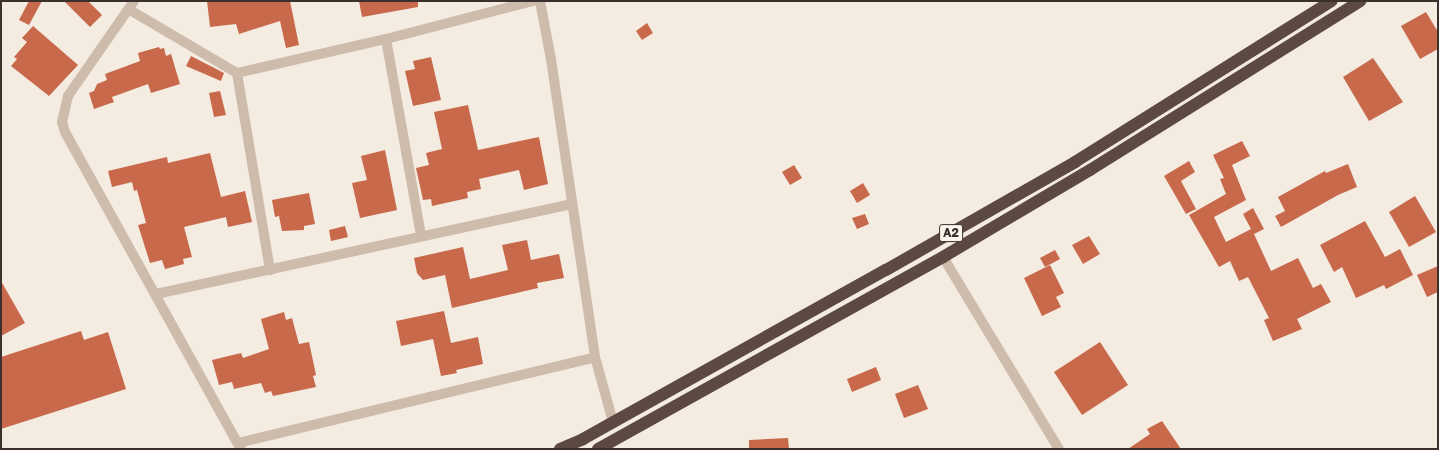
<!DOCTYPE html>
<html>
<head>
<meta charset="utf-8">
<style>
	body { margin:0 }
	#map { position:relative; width:1439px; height:450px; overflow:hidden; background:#f4ebe1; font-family:"Golos Text",sans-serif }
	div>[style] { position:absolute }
	.building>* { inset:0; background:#c8694b }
	.minor>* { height:10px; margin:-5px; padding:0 5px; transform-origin:5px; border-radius:5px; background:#cdbbac }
	.highway>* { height:12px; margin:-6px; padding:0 6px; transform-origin:6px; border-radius:6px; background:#5c4a42 }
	span { translate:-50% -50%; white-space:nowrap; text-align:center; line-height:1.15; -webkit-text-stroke:4px #fbf5ee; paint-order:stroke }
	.shield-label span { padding:1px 3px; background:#fbf5ee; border:1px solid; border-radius:3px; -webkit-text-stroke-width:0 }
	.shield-label { font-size:12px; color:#3b302b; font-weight:700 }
	.frame { position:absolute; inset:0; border:2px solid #3b302b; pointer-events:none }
</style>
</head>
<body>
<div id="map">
	<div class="building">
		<div style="clip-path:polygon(29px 1px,42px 1px,29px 25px,19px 20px)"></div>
		<div style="clip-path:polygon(64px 1px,88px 1px,102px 15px,90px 27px)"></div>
		<div style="clip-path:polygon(207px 1px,290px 1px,299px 45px,286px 48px,280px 21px,239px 34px,236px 24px,210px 27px)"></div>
		<div style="clip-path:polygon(359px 1px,418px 1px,418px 7px,362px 17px)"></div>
		<div style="clip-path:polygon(1426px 12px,1438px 32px,1438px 49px,1420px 59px,1401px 26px)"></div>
		<div style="clip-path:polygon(647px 23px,653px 33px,642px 40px,636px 31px)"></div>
		<div style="clip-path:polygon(33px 26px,78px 65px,49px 96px,11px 66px,17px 59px,14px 57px,27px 42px,22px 38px)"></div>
		<div style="clip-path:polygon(159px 47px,160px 49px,164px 48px,166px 56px,171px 54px,180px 84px,151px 93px,148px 84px,112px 97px,114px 102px,94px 109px,89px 93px,94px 91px,97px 84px,107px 80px,105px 74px,140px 61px,138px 53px)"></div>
		<div style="clip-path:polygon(191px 56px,224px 73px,221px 81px,186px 66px)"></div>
		<div style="clip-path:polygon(431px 57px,441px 100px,413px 106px,405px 71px,415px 69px,413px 61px)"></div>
		<div style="clip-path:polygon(1373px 58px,1403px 102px,1369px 121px,1343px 77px)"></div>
		<div style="clip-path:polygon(220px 91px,226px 115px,214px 117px,209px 93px)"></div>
		<div style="clip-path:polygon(468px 105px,478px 150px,539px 137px,548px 184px,524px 190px,519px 170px,479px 179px,481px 189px,467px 192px,468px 198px,432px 206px,431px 199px,423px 200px,416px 168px,429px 165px,426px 153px,442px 149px,434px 112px)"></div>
		<div style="clip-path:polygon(1242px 141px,1250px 156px,1232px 165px,1246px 200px,1214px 217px,1226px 242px,1251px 229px,1243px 214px,1253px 208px,1264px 229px,1254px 234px,1271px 271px,1298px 258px,1313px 288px,1321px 284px,1331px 302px,1297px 319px,1302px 329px,1273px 341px,1264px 320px,1269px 318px,1248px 277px,1239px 281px,1230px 261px,1219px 267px,1189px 215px,1226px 194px,1220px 179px,1224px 178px,1213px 155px)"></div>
		<div style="clip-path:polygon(385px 150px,397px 210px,360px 218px,352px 183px,367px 180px,361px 156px)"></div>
		<div style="clip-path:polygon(210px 153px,221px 197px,245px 191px,252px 222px,228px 227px,226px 217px,184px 227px,192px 257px,183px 259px,184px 264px,165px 269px,162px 260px,150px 263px,138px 225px,146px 223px,137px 190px,134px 191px,132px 182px,112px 187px,108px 171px,167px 157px,168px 163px)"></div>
		<div style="clip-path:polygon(1189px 161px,1195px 172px,1181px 181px,1196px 209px,1186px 214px,1164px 176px)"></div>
		<div style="clip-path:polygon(1348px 164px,1357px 187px,1338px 195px,1281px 227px,1275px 216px,1285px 211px,1278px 197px,1325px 171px,1326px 173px)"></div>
		<div style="clip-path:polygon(794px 165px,802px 178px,790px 185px,782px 172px)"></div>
		<div style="clip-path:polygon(863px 183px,870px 195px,857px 203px,850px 191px)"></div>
		<div style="clip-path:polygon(309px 193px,315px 224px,304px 226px,304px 230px,282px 231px,279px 216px,275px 217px,272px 200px)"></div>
		<div style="clip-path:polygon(1415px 196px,1436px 232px,1409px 247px,1389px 212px)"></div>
		<div style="clip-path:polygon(865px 214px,869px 224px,857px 229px,852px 218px)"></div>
		<div style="clip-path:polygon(1365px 221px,1385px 257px,1400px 249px,1413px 275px,1386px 289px,1384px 285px,1356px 298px,1342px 267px,1334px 272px,1320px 245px)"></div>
		<div style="clip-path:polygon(345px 226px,348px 237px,331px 241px,329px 230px)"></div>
		<div style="clip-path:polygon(1089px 236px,1100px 254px,1083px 264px,1072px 245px)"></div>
		<div style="clip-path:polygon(527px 240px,531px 260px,559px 254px,564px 278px,537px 283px,538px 288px,452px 308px,445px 275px,423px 280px,417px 273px,414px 258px,463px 247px,470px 279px,508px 270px,502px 245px)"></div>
		<div style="clip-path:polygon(1055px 250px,1060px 259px,1045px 267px,1040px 258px)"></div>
		<div style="clip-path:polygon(1050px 265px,1064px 293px,1056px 297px,1061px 307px,1042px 316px,1024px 278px)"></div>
		<div style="clip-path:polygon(1438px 266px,1438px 292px,1427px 297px,1417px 275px)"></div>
		<div style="clip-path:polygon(1px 281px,25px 323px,1px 336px)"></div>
		<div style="clip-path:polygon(444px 311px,451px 343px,478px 337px,483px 364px,456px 370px,457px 373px,441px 376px,433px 339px,401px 346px,396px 321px)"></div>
		<div style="clip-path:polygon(284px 312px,286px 320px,292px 318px,299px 344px,309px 342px,316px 375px,313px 376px,316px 387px,273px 396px,271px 391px,265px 393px,261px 383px,234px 389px,232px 382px,219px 385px,212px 360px,241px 353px,243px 358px,269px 349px,261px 319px)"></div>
		<div style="clip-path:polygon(81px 331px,84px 340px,108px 332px,126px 389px,1px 429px,1px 357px)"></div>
		<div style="clip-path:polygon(1100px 342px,1128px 385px,1082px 415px,1054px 372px)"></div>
		<div style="clip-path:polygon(876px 367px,881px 380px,852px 392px,847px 379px)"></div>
		<div style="clip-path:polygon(918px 385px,928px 409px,904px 418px,895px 394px)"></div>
		<div style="clip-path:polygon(1162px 421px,1181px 449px,1128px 449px,1150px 434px,1147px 429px)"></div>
		<div style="clip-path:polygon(788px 438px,789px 449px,749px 449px,749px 440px)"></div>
	</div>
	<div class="minor">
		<div style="left:134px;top:1px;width:116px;rotate:124.8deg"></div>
		<div style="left:68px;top:96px;width:27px;rotate:103deg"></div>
		<div style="left:62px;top:122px;width:10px;rotate:73deg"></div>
		<div style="left:65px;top:132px;width:363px;rotate:61deg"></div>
		<div style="left:540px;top:1px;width:59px;rotate:79.3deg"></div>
		<div style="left:551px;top:59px;width:301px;rotate:81.6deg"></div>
		<div style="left:595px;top:357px;width:67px;rotate:74.5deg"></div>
		<div style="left:130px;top:10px;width:124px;rotate:30.5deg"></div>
		<div style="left:237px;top:73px;width:153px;rotate:-12.9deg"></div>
		<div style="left:386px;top:39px;width:152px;rotate:-14.5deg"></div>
		<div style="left:386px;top:39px;width:200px;rotate:79.9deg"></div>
		<div style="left:237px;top:73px;width:200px;rotate:80.5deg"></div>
		<div style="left:943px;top:257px;width:224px;rotate:58.9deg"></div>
		<div style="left:156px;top:294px;width:426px;rotate:-12.2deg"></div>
		<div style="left:238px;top:443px;width:367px;rotate:-13.5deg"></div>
	</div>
	<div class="highway">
		<div style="left:560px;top:449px;width:25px;rotate:-23deg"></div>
		<div style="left:583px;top:439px;width:347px;rotate:-29.2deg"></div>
		<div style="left:886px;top:270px;width:218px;rotate:-29.7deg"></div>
		<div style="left:1075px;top:162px;width:303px;rotate:-32.1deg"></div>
		<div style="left:598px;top:449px;width:395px;rotate:-29.1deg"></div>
		<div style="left:943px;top:257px;width:171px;rotate:-30.6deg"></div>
		<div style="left:1090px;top:170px;width:319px;rotate:-32deg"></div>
	</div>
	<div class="shield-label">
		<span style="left:951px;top:233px">A2</span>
	</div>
	<div class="frame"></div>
</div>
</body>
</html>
